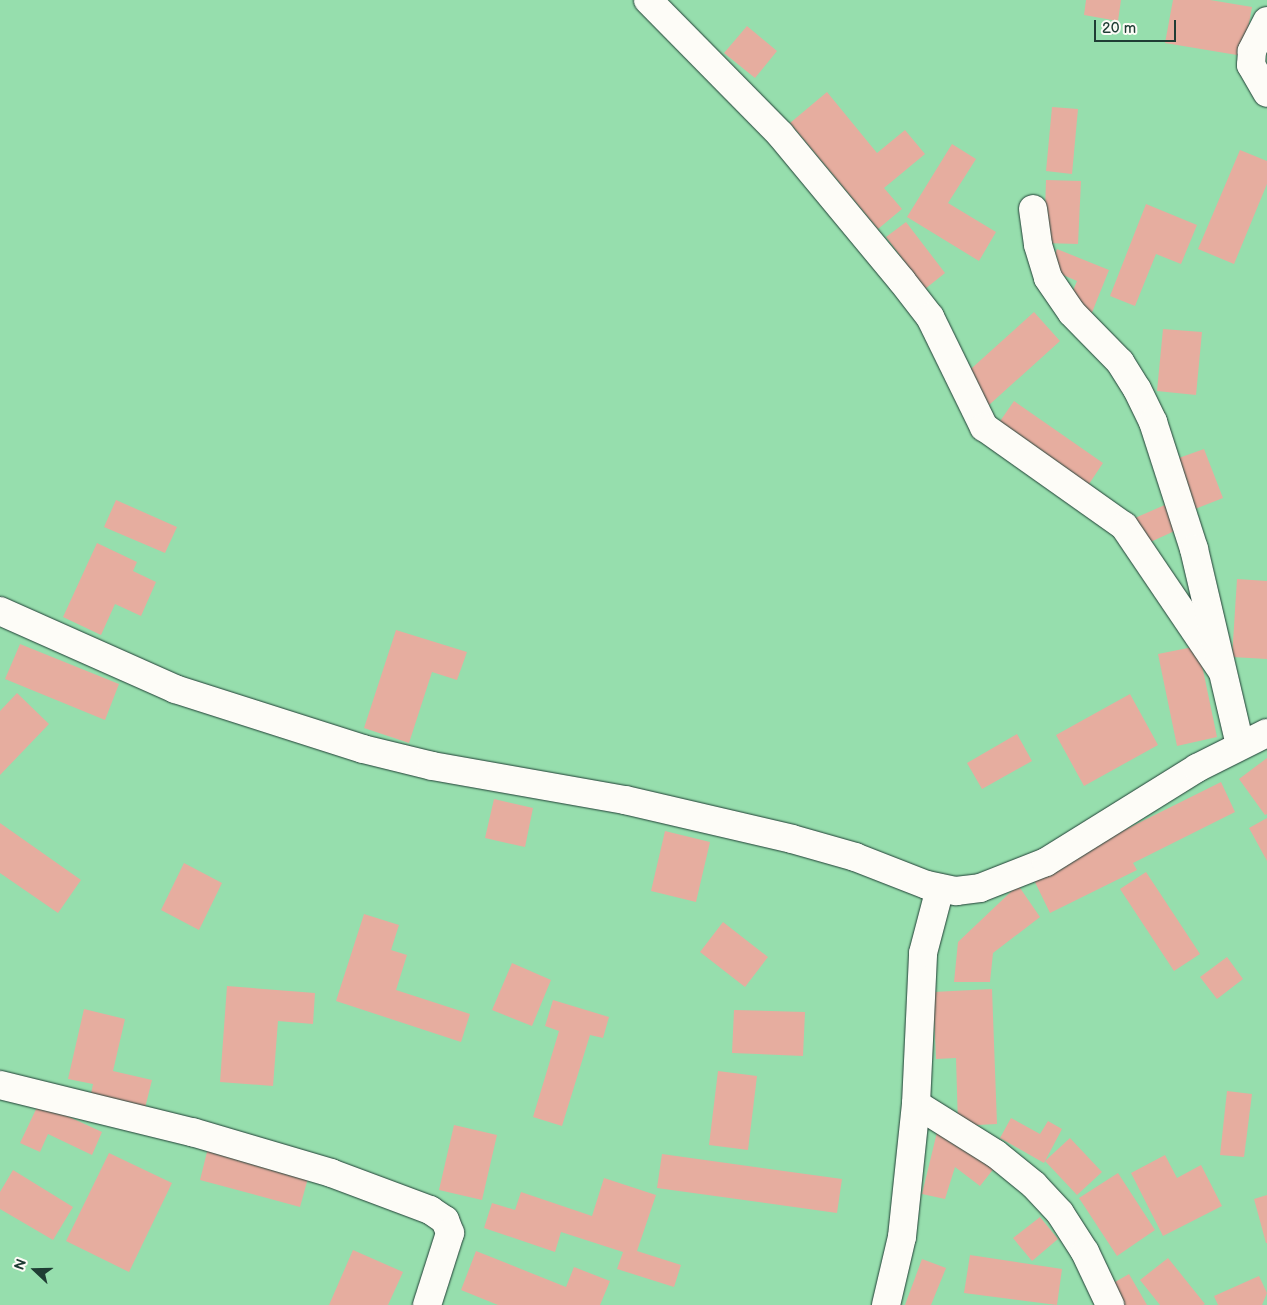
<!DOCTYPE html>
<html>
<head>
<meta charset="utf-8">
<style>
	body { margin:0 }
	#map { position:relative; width:1267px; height:1305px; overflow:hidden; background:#f6e4dd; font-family:"Balsamiq Sans",sans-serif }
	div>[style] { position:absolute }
	.green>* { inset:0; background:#96dead }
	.building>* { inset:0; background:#e6ad9f }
	.roads { filter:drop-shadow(0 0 1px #1f3d34) drop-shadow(0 0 1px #1f3d34) }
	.minor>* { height:28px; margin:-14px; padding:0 14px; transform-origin:14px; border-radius:14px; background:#fdfcf7 }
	span { translate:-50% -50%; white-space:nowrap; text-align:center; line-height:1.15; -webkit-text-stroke:4.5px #fdfcf7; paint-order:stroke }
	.north { position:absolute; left:10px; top:1245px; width:50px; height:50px; -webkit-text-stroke:4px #fdfcf7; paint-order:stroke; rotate:291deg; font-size:14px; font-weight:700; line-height:20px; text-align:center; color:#1f3d34 }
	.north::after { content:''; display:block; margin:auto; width:18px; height:22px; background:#1f3d34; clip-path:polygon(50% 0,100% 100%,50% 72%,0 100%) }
	.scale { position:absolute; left:1094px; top:20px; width:82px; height:22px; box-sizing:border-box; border:2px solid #1f3d34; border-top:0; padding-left:6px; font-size:15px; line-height:18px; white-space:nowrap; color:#1f3d34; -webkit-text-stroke:4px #fdfcf7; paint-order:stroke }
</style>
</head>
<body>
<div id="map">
	<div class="green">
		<div style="clip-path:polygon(0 0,1267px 0,1267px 1305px,0 1305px)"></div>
	</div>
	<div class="building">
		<div style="clip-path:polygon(1086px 0,1121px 0,1118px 21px,1084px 15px)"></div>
		<div style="clip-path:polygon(1173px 0,1210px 0,1252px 7px,1243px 56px,1165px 43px)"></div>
		<div style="clip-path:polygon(747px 26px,777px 51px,755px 78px,724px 53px)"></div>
		<div style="clip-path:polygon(827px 92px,877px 153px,905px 130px,925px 154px,884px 188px,902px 209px,878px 229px,790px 123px)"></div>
		<div style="clip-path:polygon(1052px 107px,1078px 109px,1072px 174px,1046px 171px)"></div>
		<div style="clip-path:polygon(952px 144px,976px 159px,948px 203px,996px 232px,979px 261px,907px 217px)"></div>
		<div style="clip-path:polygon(1240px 150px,1267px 161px,1267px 184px,1234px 264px,1198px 249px)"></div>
		<div style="clip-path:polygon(1046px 180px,1081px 181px,1078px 244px,1044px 243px)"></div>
		<div style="clip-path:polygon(1146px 204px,1197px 225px,1181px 264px,1156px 254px,1135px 306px,1110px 296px)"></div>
		<div style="clip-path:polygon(906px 222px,945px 273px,925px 289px,886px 237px)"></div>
		<div style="clip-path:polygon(1057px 249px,1109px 270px,1091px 315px,1067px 305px,1077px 281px,1049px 269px)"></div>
		<div style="clip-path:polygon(1034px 312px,1060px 341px,989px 405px,963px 376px)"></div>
		<div style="clip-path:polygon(1163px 329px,1202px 332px,1196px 395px,1157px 391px)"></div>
		<div style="clip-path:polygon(1014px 401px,1103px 463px,1085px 490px,996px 427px)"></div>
		<div style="clip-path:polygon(1204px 449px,1223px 498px,1195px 509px,1176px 459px)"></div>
		<div style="clip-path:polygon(116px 500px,177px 527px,165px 553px,104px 527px)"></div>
		<div style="clip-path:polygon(1167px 504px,1179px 529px,1146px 544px,1135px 518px)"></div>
		<div style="clip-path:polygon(97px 543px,137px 562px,133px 571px,156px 582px,141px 616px,115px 604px,101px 635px,63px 617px)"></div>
		<div style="clip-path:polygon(1237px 579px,1267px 581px,1267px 659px,1232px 657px)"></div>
		<div style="clip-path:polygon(396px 630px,467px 652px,457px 680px,432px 672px,409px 743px,364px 728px)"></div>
		<div style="clip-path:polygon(20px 644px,119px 684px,105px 720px,5px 679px)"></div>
		<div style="clip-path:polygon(1198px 646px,1217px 737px,1177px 746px,1158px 654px)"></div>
		<div style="clip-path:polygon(17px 693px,49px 724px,0 775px,0 711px)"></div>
		<div style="clip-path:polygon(1130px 694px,1158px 745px,1084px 786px,1056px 735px)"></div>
		<div style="clip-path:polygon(1017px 734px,1032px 761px,982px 789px,967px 763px)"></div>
		<div style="clip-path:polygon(1267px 758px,1267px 814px,1265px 815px,1239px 779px)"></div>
		<div style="clip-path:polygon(1221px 782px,1235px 812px,1133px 863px,1137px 870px,1050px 913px,1032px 876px)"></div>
		<div style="clip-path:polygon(494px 799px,533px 808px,525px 847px,485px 838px)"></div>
		<div style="clip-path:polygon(1267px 818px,1267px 861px,1249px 828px)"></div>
		<div style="clip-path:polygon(0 823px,81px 880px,58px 913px,0 873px)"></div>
		<div style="clip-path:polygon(665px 831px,710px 842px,696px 902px,651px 891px)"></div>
		<div style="clip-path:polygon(184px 863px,222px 883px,199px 930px,161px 910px)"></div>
		<div style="clip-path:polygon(1146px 872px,1200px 954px,1174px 971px,1120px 889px)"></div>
		<div style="clip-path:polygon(1018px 885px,1040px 917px,993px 953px,990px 982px,954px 982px,958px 942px)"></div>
		<div style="clip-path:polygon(364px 914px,399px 925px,391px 950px,407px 955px,396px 990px,470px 1014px,461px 1042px,336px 1001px)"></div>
		<div style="clip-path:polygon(723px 922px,768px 957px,745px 987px,700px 952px)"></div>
		<div style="clip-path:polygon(1227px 957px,1243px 979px,1217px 999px,1200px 977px)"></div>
		<div style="clip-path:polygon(512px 963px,551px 980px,532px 1026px,492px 1010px)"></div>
		<div style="clip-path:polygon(227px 986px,315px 993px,313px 1024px,278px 1021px,273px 1086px,220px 1082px)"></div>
		<div style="clip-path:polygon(992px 989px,997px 1124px,958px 1126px,956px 1058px,936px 1059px,933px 992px)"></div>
		<div style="clip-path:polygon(553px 1000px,609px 1017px,603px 1038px,590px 1035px,562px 1126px,533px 1117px,559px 1031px,545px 1026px)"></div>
		<div style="clip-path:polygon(84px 1009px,125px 1019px,113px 1071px,152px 1080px,144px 1112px,90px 1099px,93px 1084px,68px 1079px)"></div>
		<div style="clip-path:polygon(734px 1010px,805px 1012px,803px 1056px,732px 1053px)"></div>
		<div style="clip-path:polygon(718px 1071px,757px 1076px,748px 1150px,709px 1145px)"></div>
		<div style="clip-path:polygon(1227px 1091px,1252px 1094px,1244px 1157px,1220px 1155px)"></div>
		<div style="clip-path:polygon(39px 1103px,102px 1132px,92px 1155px,48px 1134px,40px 1152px,20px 1143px)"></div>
		<div style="clip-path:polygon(1011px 1118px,1040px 1134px,1048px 1121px,1062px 1129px,1044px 1163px,1000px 1138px)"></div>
		<div style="clip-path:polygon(939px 1124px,995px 1167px,980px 1186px,955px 1167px,945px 1199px,922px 1194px)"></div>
		<div style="clip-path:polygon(454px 1125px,497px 1135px,482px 1200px,439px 1190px)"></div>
		<div style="clip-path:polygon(1070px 1138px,1102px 1172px,1077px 1195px,1045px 1161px)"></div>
		<div style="clip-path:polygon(209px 1144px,310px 1171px,300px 1207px,200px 1180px)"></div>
		<div style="clip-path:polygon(109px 1153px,172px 1183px,129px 1272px,66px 1241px)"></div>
		<div style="clip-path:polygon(662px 1154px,842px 1179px,837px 1213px,657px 1188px)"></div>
		<div style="clip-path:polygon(1165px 1155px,1177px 1178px,1201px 1165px,1222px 1206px,1163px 1236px,1131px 1173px)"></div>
		<div style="clip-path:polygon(13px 1170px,73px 1207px,53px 1240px,0 1209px,0 1192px)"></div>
		<div style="clip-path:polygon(1118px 1173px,1155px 1230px,1117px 1256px,1079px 1198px)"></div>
		<div style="clip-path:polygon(604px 1178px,656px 1195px,637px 1251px,681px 1265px,674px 1287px,617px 1269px,623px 1252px,561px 1232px,555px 1252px,484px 1228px,492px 1203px,515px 1210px,521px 1192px,592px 1216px)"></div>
		<div style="clip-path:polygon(1267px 1195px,1267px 1243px,1266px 1243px,1254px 1199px)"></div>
		<div style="clip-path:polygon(1040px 1217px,1058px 1239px,1032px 1261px,1013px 1238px)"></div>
		<div style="clip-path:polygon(353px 1250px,403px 1272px,388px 1305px,329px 1305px)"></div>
		<div style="clip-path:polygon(476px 1251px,566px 1287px,574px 1267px,610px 1281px,600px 1305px,498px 1305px,461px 1290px)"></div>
		<div style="clip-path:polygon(970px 1255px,1062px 1269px,1057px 1305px,964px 1293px)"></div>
		<div style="clip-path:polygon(1168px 1258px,1205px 1304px,1203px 1305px,1160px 1305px,1140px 1280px)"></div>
		<div style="clip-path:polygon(922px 1259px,946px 1268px,931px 1305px,905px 1305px)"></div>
		<div style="clip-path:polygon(1129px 1274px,1147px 1305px,1119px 1305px,1108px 1286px)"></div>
		<div style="clip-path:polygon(1259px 1276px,1267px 1293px,1262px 1305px,1218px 1305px,1214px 1296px)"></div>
	</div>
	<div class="roads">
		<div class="minor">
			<div style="left:648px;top:0;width:188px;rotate:45.4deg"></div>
			<div style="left:780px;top:134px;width:191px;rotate:50.3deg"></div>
			<div style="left:902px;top:281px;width:46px;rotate:52.1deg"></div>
			<div style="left:930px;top:317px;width:123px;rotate:63.9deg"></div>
			<div style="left:984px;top:427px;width:171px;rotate:35.3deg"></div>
			<div style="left:1124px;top:526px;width:173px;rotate:55.9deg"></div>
			<div style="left:1267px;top:21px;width:34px;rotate:117deg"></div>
			<div style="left:1252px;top:51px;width:14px;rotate:94deg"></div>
			<div style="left:1251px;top:65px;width:32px;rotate:60deg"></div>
			<div style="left:1033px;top:209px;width:36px;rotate:82deg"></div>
			<div style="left:1038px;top:245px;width:34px;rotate:73deg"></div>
			<div style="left:1048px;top:278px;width:42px;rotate:55.6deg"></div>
			<div style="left:1072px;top:313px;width:69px;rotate:45.6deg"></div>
			<div style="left:1120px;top:362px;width:32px;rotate:58deg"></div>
			<div style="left:1137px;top:389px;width:37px;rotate:64deg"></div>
			<div style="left:1153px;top:422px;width:133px;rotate:72.1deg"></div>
			<div style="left:1194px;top:549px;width:201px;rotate:76.8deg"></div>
			<div style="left:0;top:611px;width:192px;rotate:24deg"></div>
			<div style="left:175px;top:689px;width:197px;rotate:17.7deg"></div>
			<div style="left:363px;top:749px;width:71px;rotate:13.8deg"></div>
			<div style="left:432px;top:766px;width:196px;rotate:10deg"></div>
			<div style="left:625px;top:800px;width:171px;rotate:13.1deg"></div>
			<div style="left:792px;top:839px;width:66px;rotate:15.9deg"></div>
			<div style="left:855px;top:857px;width:77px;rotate:21.3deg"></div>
			<div style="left:927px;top:885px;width:30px;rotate:12deg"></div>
			<div style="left:956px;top:891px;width:24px;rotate:-7deg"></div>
			<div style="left:980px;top:888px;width:71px;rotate:-21.5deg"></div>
			<div style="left:1046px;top:862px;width:178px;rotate:-31.9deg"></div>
			<div style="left:1197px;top:768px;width:78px;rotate:-26.6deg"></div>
			<div style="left:0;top:1085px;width:198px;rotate:13.8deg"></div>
			<div style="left:192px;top:1132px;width:145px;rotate:16.4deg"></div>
			<div style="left:331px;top:1173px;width:106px;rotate:20.5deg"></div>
			<div style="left:430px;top:1210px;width:18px;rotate:34deg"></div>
			<div style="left:445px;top:1220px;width:14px;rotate:69deg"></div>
			<div style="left:450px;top:1233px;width:76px;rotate:107.7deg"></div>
			<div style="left:916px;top:1104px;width:94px;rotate:32deg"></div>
			<div style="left:996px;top:1154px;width:49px;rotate:39.2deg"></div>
			<div style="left:1034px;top:1185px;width:38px;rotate:47deg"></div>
			<div style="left:1060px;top:1213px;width:46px;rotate:57.3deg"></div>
			<div style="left:1085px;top:1252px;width:59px;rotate:64.7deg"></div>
			<div style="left:886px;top:1305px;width:70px;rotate:-76.8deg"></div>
			<div style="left:902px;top:1237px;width:134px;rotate:-84deg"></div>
			<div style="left:916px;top:1104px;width:151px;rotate:-87.3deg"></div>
			<div style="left:923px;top:953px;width:67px;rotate:-75.3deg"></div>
		</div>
	</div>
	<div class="north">N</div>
	<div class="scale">20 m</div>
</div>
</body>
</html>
